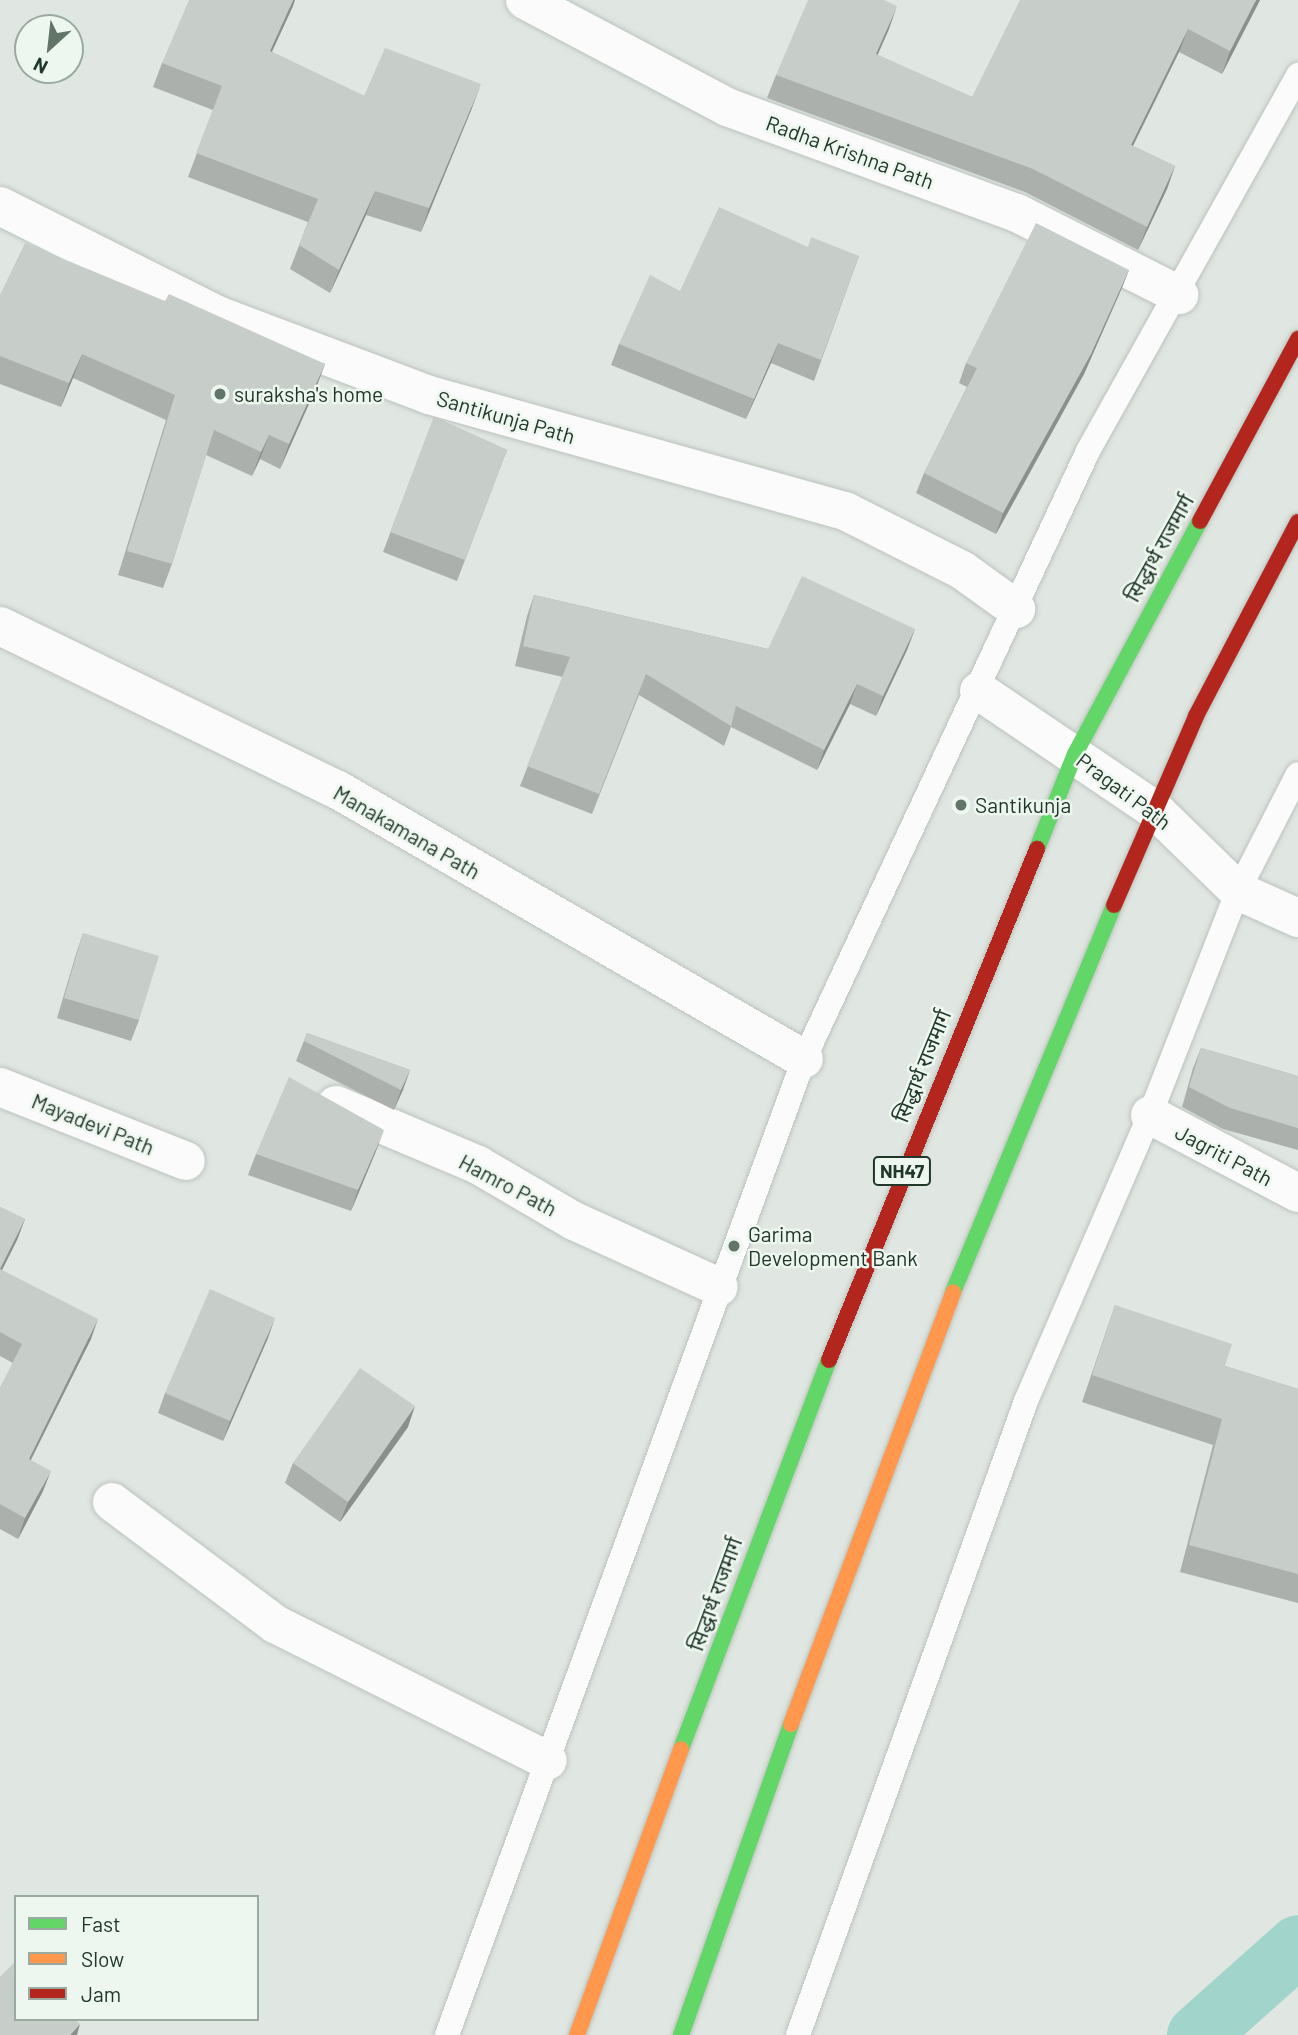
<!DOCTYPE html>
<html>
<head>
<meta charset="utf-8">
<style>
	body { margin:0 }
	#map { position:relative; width:1298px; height:2035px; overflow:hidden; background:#e0e6e1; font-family:Barlow,"Noto Sans Devanagari",sans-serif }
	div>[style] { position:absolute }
	.canal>* { height:61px; margin:-30.5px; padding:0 30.5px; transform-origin:30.5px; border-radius:30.5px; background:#a1d4ca }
	.roads { filter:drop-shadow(0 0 2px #bbc3be) drop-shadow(0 0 2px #bbc3be) }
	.lane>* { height:24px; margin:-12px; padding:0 12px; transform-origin:12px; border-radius:12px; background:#fafbfa }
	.street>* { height:38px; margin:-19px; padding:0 19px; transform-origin:19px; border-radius:19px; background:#fafbfa }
	.fast>* { height:16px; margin:-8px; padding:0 8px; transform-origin:8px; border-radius:8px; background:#63d668 }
	.slow>* { height:16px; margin:-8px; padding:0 8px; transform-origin:8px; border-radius:8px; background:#ff974d }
	.jam>* { height:16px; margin:-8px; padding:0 8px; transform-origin:8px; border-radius:8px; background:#b3261e }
	.wall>* { inset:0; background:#abb0ad }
	.shaded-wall>* { inset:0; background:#8b908d }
	.building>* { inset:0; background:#c7cdc9 }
	.dots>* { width:19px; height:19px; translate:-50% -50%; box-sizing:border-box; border:4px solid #edf6ef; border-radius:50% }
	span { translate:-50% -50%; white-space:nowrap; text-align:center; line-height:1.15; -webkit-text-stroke:5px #edf6ef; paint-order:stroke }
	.shield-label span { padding:2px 5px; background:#edf6ef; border:2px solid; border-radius:5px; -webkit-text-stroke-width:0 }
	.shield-label { font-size:19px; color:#203729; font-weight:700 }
	.street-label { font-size:21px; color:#203729 }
	.poi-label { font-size:21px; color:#203729 }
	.left { translate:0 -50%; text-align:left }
	.legend { position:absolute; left:14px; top:1895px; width:245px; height:126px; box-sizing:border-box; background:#edf6ef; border:2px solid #9baaa0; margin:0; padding:9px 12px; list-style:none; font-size:21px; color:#203729 }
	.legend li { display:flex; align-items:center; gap:14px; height:35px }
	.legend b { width:35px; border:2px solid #9baaa0 }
	.north { position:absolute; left:14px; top:14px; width:70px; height:70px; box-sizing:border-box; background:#edf6ef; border:2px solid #9baaa0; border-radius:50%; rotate:207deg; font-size:19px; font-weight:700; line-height:28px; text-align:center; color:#203729 }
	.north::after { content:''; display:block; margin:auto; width:24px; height:32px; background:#637469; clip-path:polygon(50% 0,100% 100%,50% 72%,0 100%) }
</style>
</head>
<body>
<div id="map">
	<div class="canal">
		<div style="left:1197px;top:2035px;width:135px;rotate:-41.7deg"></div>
	</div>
	<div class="roads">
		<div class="lane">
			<div style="left:447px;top:2035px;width:1039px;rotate:-69.91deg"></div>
			<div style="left:804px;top:1059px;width:671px;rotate:-64.96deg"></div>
			<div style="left:1088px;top:451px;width:431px;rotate:-60.8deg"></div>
			<div style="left:798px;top:2035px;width:674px;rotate:-70.22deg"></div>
			<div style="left:1026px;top:1401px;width:312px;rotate:-66.6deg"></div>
			<div style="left:1150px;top:1115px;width:241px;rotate:-68.6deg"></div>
			<div style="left:1238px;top:891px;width:131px;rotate:-62.9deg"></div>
		</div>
		<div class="street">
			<div style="left:525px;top:0;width:229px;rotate:27.9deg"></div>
			<div style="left:727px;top:107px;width:309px;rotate:20.1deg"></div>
			<div style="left:1017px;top:213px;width:182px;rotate:26.8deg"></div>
			<div style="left:0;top:206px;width:246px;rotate:26.6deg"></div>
			<div style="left:220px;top:316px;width:223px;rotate:20.7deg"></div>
			<div style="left:429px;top:395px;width:432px;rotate:15.6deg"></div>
			<div style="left:845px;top:511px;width:131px;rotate:26.8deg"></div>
			<div style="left:962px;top:570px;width:67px;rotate:35.8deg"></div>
			<div style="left:0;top:626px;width:376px;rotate:25.9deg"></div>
			<div style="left:338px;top:790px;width:538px;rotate:30deg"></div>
			<div style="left:979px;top:691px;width:212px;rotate:34.1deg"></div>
			<div style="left:1155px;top:810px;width:116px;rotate:44.3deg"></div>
			<div style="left:1238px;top:891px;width:66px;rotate:24.2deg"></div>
			<div style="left:0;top:1087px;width:200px;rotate:21.7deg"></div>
			<div style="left:336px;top:1105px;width:154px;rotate:22.9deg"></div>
			<div style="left:478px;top:1165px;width:111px;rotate:30.3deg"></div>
			<div style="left:574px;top:1221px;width:159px;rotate:24.5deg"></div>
			<div style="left:1150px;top:1115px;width:167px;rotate:27.8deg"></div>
			<div style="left:112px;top:1502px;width:204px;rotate:36.8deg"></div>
			<div style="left:275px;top:1624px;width:305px;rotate:26.6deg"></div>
		</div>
		<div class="fast">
			<div style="left:1037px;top:849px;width:102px;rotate:-68.2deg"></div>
			<div style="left:1075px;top:754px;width:264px;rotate:-61.8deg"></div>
			<div style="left:953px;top:1292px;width:419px;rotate:-67.4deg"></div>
			<div style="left:681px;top:1749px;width:416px;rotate:-69.2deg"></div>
			<div style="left:681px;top:2035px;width:330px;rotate:-70.5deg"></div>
		</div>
		<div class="slow">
			<div style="left:791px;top:1724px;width:461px;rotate:-69.4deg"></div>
			<div style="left:577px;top:2035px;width:304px;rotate:-70deg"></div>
		</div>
		<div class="jam">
			<div style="left:1200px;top:521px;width:207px;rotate:-61.7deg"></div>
			<div style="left:1114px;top:905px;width:206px;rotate:-66.5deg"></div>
			<div style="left:1196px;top:716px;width:219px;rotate:-62.3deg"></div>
			<div style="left:829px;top:1360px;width:552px;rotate:-67.85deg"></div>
		</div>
	</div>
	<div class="wall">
		<div style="clip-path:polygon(1260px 0,1222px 74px,1179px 52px,1133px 146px,1175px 166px,1167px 189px,1138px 250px,1025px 192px,767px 98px,776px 75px,889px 29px,877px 55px,972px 97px)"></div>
		<div style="clip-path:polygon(293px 6px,272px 52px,364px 96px,472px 108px,421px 232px,366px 215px,330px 293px,290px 269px,308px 222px,188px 177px,213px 110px,153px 87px,162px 63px)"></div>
		<div style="clip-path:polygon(808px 247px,859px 256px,814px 381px,771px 363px,746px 419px,611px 365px,619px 344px,680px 291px)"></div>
		<div style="clip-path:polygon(1129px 270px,1121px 290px,1084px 374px,996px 534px,916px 493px,924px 473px,967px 387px,959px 383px,966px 363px)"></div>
		<div style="clip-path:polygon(0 295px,165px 301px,325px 364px,316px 388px,280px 469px,260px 459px,252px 476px,206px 455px,172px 564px,163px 588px,118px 575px,166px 420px,73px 378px,61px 407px,0 384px)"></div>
		<div style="clip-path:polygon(434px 417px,507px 450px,457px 581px,383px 552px)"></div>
		<div style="clip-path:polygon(534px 595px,768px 649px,915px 629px,907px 650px,876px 716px,850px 704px,817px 770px,731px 727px,724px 746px,639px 695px,592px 814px,520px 786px,563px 677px,515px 666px,527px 616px)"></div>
		<div style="clip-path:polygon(83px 933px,139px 1020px,131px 1041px,57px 1018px,76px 954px)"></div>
		<div style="clip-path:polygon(307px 1033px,410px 1070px,394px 1110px,296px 1061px)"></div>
		<div style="clip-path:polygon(1201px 1048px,1298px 1076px,1298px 1150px,1223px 1129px,1182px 1107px,1193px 1068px)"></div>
		<div style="clip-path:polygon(376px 1151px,351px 1211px,248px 1175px,256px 1154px)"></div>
		<div style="clip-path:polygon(0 1207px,25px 1219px,17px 1240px,2px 1270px,91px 1339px,31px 1460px,43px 1491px,18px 1539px,0 1529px,0 1388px,13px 1363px,0 1356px)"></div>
		<div style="clip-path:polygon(1115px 1305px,1225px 1366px,1298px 1389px,1298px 1603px,1180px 1572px,1213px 1445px,1082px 1402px)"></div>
		<div style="clip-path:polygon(268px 1338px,223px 1441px,158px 1413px,165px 1393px)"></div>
		<div style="clip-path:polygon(408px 1427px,340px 1522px,285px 1483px,293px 1463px)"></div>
	</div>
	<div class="shaded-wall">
		<div style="clip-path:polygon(293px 0,295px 0,293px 6px,261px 75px,270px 51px)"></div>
		<div style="clip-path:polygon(1256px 0,1260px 0,1222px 74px,1230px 51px)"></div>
		<div style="clip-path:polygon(897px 6px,889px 29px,868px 77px,876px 54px)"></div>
		<div style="clip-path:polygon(1188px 29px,1179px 52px,1122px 168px,1131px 145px)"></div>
		<div style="clip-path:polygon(481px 84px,472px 108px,421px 232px,429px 208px)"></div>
		<div style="clip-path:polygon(1175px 166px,1167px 189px,1138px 250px,1147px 227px)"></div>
		<div style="clip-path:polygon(375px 191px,366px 215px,330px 293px,339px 270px)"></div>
		<div style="clip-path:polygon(1129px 270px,1121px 290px,1084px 374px,996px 534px,1003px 513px)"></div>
		<div style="clip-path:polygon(778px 343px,771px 363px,746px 419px,754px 399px)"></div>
		<div style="clip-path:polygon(82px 354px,73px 378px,61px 407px,69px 383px)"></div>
		<div style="clip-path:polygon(325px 364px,316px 388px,280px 469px,289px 444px)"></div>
		<div style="clip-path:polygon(269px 435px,260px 459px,252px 476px,261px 452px)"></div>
		<div style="clip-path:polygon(915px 629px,907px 650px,876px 716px,883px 696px)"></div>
		<div style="clip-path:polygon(857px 684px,850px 704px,817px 770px,824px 750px)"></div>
		<div style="clip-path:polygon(410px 1070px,403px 1090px,394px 1110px,401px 1090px)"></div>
		<div style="clip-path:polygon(384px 1130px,376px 1151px,351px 1211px,358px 1190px)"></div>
		<div style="clip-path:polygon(25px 1219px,17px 1240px,0 1274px,0 1269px)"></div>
		<div style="clip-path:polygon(275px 1318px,268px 1338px,223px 1441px,230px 1421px)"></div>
		<div style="clip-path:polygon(98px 1319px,91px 1339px,21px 1479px,29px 1459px)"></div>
		<div style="clip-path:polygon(415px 1406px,408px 1427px,340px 1522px,348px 1502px)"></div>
		<div style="clip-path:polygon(51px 1471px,43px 1491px,18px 1539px,25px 1518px)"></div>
		<div style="clip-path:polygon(80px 2024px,77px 2035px,70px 2035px)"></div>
	</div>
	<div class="building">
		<div style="clip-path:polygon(189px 0,293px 0,270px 51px,364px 96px,385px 48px,481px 84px,429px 208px,375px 191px,339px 270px,299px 245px,318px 199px,196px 153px,222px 86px,162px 63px)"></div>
		<div style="clip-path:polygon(808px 0,884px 0,897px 6px,876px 54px,972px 97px,1020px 0,1256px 0,1230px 51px,1188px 29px,1131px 145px,1175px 166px,1147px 227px,1033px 169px,776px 75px)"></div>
		<div style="clip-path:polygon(719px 207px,808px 247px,811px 237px,859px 256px,821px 360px,778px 343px,754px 399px,619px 344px,650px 275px,680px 291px)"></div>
		<div style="clip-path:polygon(1036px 223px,1129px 270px,1091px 354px,1003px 513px,924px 473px,977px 368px,966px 363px)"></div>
		<div style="clip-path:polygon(25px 243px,165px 301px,169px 294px,325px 364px,289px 444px,269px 435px,261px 452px,214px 430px,172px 564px,127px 551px,175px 395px,82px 354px,69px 383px,0 356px,0 295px)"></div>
		<div style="clip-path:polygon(434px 417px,507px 450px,465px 560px,390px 532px)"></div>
		<div style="clip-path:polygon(802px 576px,915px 629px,883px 696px,857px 684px,824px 750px,736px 706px,731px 726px,646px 674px,599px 794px,527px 766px,570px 657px,523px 646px,534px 595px,768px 649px)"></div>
		<div style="clip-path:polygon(83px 933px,159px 956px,139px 1020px,64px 998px)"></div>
		<div style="clip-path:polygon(307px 1033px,410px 1070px,401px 1090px,304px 1041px)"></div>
		<div style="clip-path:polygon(1201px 1048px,1298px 1076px,1298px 1128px,1230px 1108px,1189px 1087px)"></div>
		<div style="clip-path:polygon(289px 1077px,384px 1130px,358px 1190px,256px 1154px)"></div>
		<div style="clip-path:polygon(0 1207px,25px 1219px,0 1269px)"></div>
		<div style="clip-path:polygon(0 1269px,98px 1319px,29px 1459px,51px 1471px,25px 1518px,0 1504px,0 1388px,22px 1344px,0 1332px)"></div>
		<div style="clip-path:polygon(210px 1289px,275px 1318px,230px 1421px,165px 1393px)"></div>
		<div style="clip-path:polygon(1115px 1305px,1232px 1344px,1225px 1366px,1298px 1389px,1298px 1574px,1189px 1545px,1222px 1419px,1092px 1375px)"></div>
		<div style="clip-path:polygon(360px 1368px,415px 1406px,348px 1502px,293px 1463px)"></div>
		<div style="clip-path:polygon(16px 1961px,16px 2019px,75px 2019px,80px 2024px,70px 2035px,0 2035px,0 1977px)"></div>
	</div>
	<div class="dots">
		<div style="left:220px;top:394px;background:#637469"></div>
		<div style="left:961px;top:805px;background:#637469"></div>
		<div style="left:734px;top:1246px;background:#637469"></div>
	</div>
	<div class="shield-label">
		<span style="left:902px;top:1171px">NH47</span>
	</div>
	<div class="street-label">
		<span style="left:850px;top:152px;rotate:20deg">Radha Krishna Path</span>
		<span style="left:506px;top:417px;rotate:16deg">Santikunja Path</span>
		<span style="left:1159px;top:548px;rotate:-61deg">सिद्धार्थ राजमार्ग</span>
		<span style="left:1124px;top:791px;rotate:37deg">Pragati Path</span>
		<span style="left:407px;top:832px;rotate:30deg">Manakamana Path</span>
		<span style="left:922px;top:1066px;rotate:-68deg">सिद्धार्थ राजमार्ग</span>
		<span style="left:93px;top:1124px;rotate:22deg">Mayadevi Path</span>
		<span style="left:1224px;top:1155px;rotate:28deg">Jagriti Path</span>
		<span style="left:508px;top:1185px;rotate:28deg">Hamro Path</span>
		<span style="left:715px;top:1594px;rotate:-70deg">सिद्धार्थ राजमार्ग</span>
	</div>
	<div class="poi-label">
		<span class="left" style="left:234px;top:394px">suraksha's home</span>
		<span class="left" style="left:975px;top:805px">Santikunja</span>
		<span class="left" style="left:748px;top:1246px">Garima<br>Development Bank</span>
	</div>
	<ul class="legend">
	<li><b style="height:9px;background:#63d668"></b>Fast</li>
	<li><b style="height:9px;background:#ff974d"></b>Slow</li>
	<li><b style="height:9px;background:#b3261e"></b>Jam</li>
	</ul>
	<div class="north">N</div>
</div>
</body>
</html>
